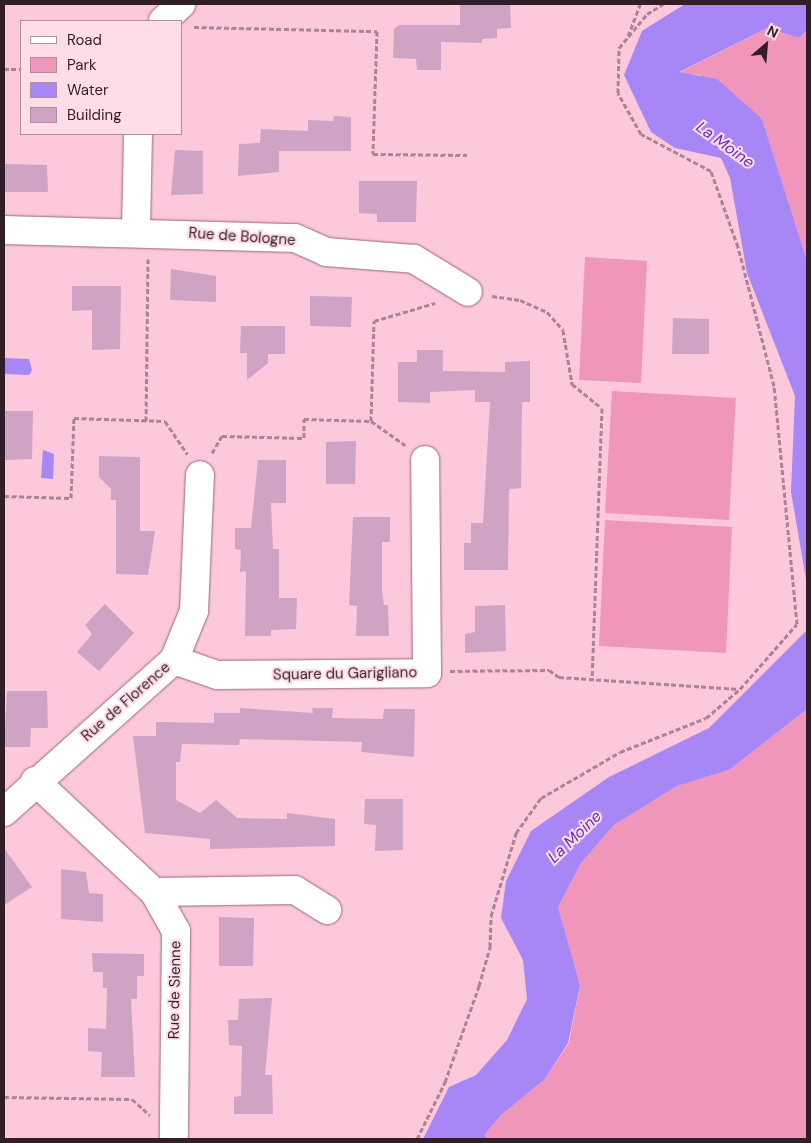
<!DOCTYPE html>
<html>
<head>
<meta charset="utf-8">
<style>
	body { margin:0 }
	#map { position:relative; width:811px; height:1143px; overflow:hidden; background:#fec8dc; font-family:"DM Sans",sans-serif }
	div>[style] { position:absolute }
	.green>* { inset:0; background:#f096ba }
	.water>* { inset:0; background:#a687f5 }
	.building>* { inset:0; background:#cea3c3 }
	.path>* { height:3px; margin-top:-1.5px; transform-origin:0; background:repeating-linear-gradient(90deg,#ab8392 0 5px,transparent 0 7.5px) }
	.roads { filter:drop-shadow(0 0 1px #98687a) drop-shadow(0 0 1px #98687a) }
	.minor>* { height:28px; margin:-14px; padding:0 14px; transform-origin:14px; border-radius:14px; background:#fff }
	span { translate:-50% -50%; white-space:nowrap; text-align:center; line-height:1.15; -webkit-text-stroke:4px #fedce8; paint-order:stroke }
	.street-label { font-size:15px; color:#321e26 }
	.water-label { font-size:16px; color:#6232b1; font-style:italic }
	.frame { position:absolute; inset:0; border:5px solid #321e26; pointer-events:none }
	.legend { position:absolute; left:20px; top:20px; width:162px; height:115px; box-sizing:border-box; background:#fedce8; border:1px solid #ac909a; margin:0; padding:6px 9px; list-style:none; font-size:15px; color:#321e26 }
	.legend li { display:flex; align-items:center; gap:10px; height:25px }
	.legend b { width:25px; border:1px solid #ac909a }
	.north { position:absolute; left:741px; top:20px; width:50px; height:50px; -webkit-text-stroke:4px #fedce8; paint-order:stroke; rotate:27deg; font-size:14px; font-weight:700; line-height:20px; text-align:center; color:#321e26 }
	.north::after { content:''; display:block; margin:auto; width:18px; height:22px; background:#321e26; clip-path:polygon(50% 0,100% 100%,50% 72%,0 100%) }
</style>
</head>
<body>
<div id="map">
	<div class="green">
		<div style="clip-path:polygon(767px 28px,799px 38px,807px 30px,807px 261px,762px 119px,700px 75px,678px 73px)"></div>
		<div style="clip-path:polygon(585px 257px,647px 261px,641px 383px,579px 380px)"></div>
		<div style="clip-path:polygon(612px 391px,736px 398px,729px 520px,605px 513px)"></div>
		<div style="clip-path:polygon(605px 520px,732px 527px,726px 653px,599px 646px)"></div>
		<div style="clip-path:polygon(807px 709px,807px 1139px,486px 1139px,485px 1134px,501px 1115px,545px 1079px,569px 1043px,580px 985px,558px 907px,581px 863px,614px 825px,677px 786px,729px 770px)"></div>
	</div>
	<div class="water">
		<div style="clip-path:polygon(685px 4px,807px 4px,807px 30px,799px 38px,767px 28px,679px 72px,717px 79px,762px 119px,807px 261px,807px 585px,791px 492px,795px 396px,747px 273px,730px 178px,721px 158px,675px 148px,651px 132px,624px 75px,642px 31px)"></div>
		<div style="clip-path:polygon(4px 358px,29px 359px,32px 370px,29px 375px,4px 374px)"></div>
		<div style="clip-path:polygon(43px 450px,54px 454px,53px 479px,41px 478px)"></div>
		<div style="clip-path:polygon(807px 630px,807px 709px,729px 770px,677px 786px,614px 825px,581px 863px,558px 907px,580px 985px,568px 1043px,545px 1079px,501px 1115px,485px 1134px,486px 1139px,423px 1139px,449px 1087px,476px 1075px,507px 1040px,527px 999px,523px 960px,501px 918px,506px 881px,531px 831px,609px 777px,709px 728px)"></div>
	</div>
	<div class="building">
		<div style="clip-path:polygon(460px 4px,510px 4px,511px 28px,497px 29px,497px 38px,482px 39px,482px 43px,441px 42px,441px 70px,417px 70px,416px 59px,393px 58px,394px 29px,399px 25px,460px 25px)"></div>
		<div style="clip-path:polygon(334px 116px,351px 117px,351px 151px,279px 151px,279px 172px,238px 176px,239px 144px,260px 143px,261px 129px,308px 131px,308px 120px,333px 121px)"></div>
		<div style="clip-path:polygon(175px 150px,203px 151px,203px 194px,171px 195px)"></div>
		<div style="clip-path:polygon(4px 164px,47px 165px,48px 192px,4px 192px)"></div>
		<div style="clip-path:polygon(359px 181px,417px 181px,416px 222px,377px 222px,377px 214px,359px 213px)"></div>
		<div style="clip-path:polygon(171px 269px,216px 276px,216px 302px,170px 300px)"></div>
		<div style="clip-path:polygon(72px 286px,121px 286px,120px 349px,92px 350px,92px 310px,72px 311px)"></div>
		<div style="clip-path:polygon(310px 296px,352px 297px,351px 327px,310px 326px)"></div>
		<div style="clip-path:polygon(673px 318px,709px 319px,709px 354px,672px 354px)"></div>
		<div style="clip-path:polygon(241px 326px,285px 326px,285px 354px,268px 354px,268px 363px,247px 380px,247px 353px,240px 353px)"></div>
		<div style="clip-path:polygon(417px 350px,443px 350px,443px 371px,505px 372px,505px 362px,530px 361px,530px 402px,522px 402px,521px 488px,509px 489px,508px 570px,464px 570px,464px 543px,471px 543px,471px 523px,483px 523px,490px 402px,475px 402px,475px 390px,430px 392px,430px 403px,398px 402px,398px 362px,417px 362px)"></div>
		<div style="clip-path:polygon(4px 411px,33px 411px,32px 459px,4px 460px)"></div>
		<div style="clip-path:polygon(356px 441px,355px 484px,326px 484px,326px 442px)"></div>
		<div style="clip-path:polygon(99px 456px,140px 457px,140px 531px,155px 531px,148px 575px,116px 574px,116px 500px,111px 500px,111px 489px,99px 477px)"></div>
		<div style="clip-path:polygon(258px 460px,286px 460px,286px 503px,271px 503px,273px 549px,279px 549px,279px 598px,297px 598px,296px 629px,271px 630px,271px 636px,245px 636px,246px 571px,240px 572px,241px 550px,235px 549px,235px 528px,251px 528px)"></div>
		<div style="clip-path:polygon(353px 517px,390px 517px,390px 542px,382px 542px,382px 591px,384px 605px,388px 605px,389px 636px,356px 636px,357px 606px,349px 605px)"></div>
		<div style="clip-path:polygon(105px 604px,134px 633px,99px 671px,77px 652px,92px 634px,85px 625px)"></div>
		<div style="clip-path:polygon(505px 605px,506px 651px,465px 653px,465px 634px,475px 632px,475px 606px)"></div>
		<div style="clip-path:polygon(7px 691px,47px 691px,48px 728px,31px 728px,30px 747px,4px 747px)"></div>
		<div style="clip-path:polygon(240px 708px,313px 713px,312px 708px,333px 708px,332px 718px,383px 719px,384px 709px,415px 709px,414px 757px,361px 752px,362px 742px,240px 739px,239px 745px,182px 744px,180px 762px,176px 762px,176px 800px,200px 813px,216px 800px,237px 818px,287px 819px,287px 813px,335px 819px,335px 846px,210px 849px,210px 839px,145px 833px,133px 736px,156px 736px,156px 722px,214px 723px,214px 713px,240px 713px)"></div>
		<div style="clip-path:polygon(365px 799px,403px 799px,403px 850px,375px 851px,376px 825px,364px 824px)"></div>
		<div style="clip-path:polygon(4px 848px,32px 887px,4px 905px)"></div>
		<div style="clip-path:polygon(61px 869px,86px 872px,89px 893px,103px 894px,103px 922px,61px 919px)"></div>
		<div style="clip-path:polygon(219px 917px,254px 918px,253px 966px,219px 966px)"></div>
		<div style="clip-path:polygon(92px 953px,144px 954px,144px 976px,137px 976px,137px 999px,131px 999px,135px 1077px,101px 1077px,102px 1052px,88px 1051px,88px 1028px,106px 1029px,107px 988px,103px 988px,103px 972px,93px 972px)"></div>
		<div style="clip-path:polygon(272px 998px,265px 1075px,272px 1075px,273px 1114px,234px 1114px,234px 1097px,241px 1096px,242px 1046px,229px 1045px,228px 1020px,238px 1020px,239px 999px)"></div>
	</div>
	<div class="path">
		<div style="left:194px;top:27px;width:183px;rotate:1.3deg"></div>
		<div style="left:377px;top:31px;width:123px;rotate:91.9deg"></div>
		<div style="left:373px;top:154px;width:94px;rotate:0.6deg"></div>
		<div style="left:628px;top:36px;width:34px;rotate:-69deg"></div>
		<div style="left:4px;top:69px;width:17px"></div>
		<div style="left:492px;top:296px;width:28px;rotate:8deg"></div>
		<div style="left:520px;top:300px;width:30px;rotate:24deg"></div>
		<div style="left:547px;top:312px;width:24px;rotate:48deg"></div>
		<div style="left:563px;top:330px;width:55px;rotate:80.5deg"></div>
		<div style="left:572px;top:384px;width:38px;rotate:39deg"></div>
		<div style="left:602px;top:408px;width:271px;rotate:92.1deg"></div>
		<div style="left:146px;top:421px;width:162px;rotate:-89.3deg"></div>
		<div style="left:371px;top:421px;width:42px;rotate:35.2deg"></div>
		<div style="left:212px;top:453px;width:20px;rotate:-60deg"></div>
		<div style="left:222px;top:436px;width:82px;rotate:1.4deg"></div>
		<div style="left:304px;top:438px;width:19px;rotate:-90deg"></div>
		<div style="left:304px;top:419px;width:67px;rotate:1.7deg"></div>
		<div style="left:371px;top:421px;width:100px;rotate:-88.3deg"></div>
		<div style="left:374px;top:321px;width:64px;rotate:-16.4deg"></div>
		<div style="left:4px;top:496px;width:67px;rotate:1.7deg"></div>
		<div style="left:71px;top:498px;width:80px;rotate:-87.9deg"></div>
		<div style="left:74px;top:418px;width:91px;rotate:1.9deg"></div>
		<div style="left:165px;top:421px;width:40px;rotate:56deg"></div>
		<div style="left:450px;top:671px;width:99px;rotate:-0.6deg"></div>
		<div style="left:549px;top:670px;width:12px;rotate:35deg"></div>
		<div style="left:559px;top:677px;width:180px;rotate:3.8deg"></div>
		<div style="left:4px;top:1097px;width:128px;rotate:0.9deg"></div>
		<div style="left:132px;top:1099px;width:24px;rotate:42deg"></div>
		<div style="left:417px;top:1139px;width:64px;rotate:-63.8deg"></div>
		<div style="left:445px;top:1082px;width:102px;rotate:-70.5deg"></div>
		<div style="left:479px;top:986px;width:41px;rotate:-74.2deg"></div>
		<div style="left:490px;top:947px;width:31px;rotate:-88deg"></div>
		<div style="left:491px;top:916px;width:87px;rotate:-73.2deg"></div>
		<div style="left:516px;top:833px;width:43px;rotate:-54.5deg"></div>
		<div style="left:541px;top:798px;width:91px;rotate:-30.2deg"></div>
		<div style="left:620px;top:752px;width:92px;rotate:-21.6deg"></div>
		<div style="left:706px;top:718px;width:45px;rotate:-40.5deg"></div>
		<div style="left:740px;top:689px;width:86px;rotate:-48.8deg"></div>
		<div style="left:797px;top:624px;width:239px;rotate:-95.5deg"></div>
		<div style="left:774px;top:386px;width:144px;rotate:-104.5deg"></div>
		<div style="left:738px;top:247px;width:81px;rotate:-109.6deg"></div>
		<div style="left:711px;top:171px;width:79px;rotate:-152.1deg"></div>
		<div style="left:641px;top:134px;width:47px;rotate:-119.3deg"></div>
		<div style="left:618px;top:93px;width:45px;rotate:-88.7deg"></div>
		<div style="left:619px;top:48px;width:44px;rotate:-50.5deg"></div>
		<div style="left:647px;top:14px;width:19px;rotate:-32deg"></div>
	</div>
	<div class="roads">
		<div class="minor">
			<div style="left:163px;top:21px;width:25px;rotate:-43deg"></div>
			<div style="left:4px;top:230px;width:291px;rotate:1.6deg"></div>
			<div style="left:295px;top:238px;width:34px;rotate:24deg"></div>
			<div style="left:326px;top:252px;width:88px;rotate:4.5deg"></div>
			<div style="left:414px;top:259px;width:63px;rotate:31.4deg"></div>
			<div style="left:136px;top:230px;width:96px;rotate:-88.8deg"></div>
			<div style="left:174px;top:660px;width:46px;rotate:19.2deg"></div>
			<div style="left:217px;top:675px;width:210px;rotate:-0.5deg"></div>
			<div style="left:427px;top:673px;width:213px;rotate:-90.5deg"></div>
			<div style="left:35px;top:781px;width:163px;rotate:43deg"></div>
			<div style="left:154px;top:892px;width:45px;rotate:60.6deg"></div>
			<div style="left:176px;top:931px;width:206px;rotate:90.6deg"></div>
			<div style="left:4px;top:812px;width:228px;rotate:-41.8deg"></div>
			<div style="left:174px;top:660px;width:53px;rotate:-67.8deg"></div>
			<div style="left:194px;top:611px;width:136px;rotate:-87.5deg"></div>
			<div style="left:154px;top:892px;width:141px;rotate:-0.8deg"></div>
			<div style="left:295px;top:890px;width:38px;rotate:32deg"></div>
		</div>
	</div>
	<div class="street-label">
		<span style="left:242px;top:237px;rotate:4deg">Rue de Bologne</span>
		<span style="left:345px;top:674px;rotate:-1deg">Square du Garigliano</span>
		<span style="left:126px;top:702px;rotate:-41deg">Rue de Florence</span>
		<span style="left:175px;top:990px;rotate:-89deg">Rue de Sienne</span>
	</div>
	<div class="water-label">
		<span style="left:725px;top:145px;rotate:36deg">La Moine</span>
		<span style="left:575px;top:837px;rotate:-44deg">La Moine</span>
	</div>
	<div class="frame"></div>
	<ul class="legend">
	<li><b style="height:6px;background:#fff"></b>Road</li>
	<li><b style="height:14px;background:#f096ba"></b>Park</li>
	<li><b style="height:14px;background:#a687f5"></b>Water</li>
	<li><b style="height:14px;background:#cea3c3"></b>Building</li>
	</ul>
	<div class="north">N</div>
</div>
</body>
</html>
